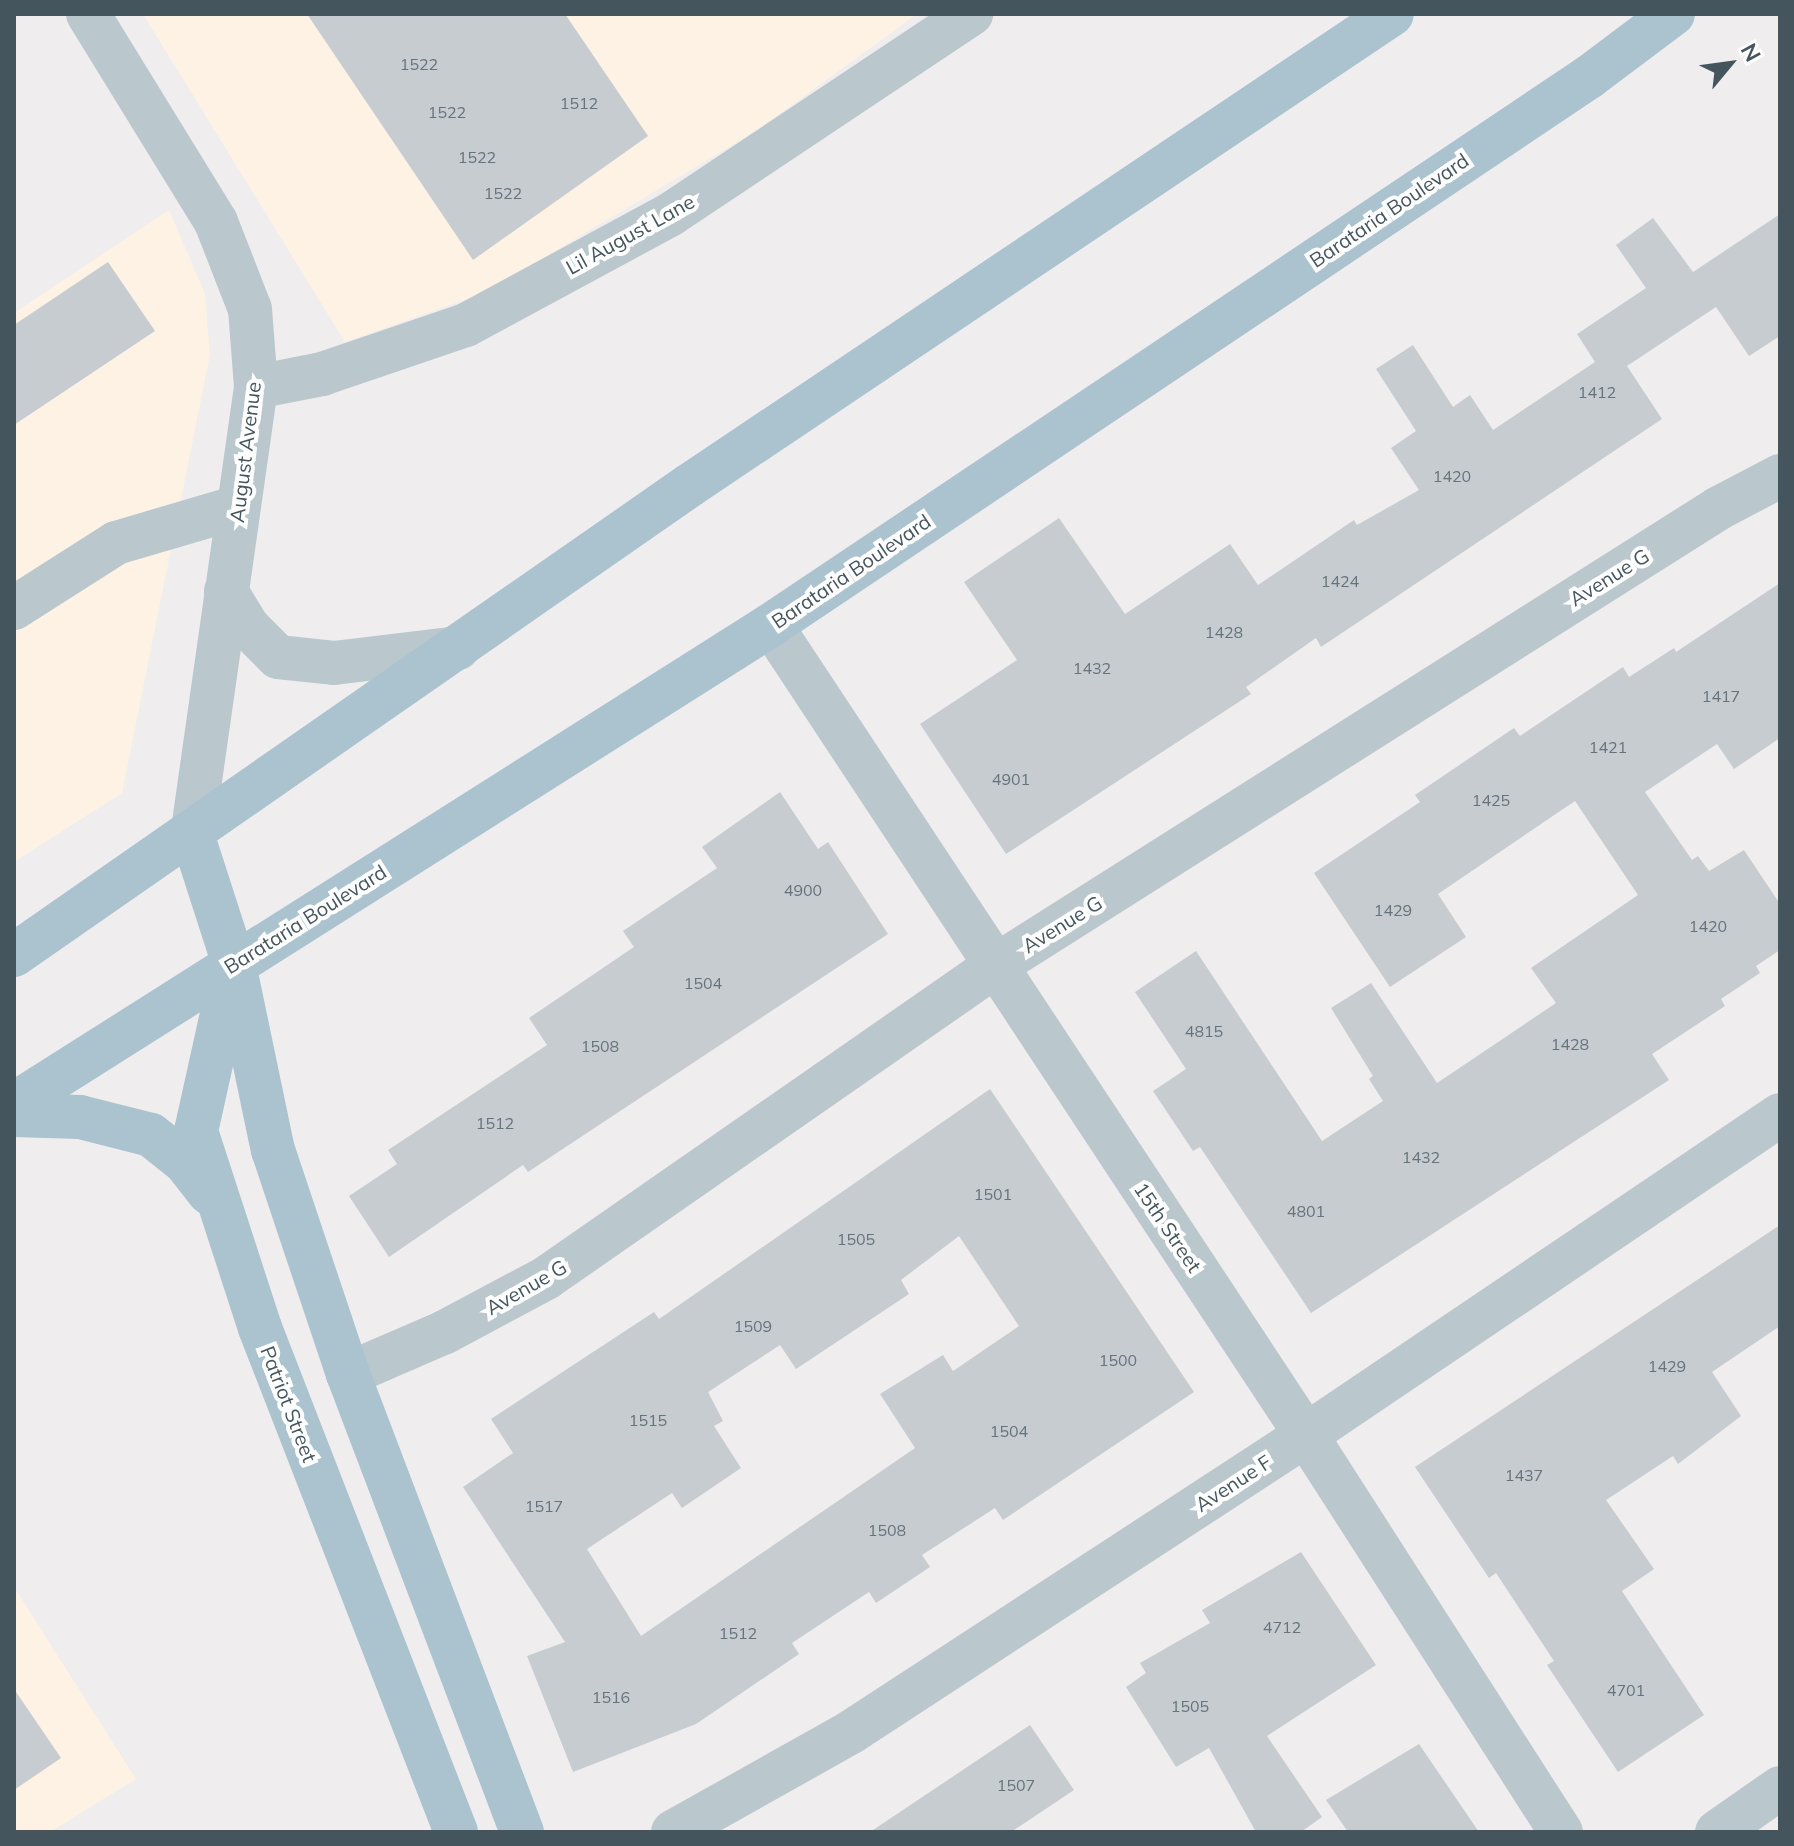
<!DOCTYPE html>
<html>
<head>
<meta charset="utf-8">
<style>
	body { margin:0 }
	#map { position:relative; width:1794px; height:1846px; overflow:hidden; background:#f0edee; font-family:Mulish,sans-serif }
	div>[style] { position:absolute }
	.commercial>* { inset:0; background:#fdf2e4 }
	.building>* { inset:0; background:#c7ccd1 }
	.minor>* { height:44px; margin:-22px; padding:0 22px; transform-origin:22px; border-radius:22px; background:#bac8ce }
	.major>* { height:44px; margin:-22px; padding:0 22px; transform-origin:22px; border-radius:22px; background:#aac3cf }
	span { translate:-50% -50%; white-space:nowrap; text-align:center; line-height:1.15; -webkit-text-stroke:8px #fff; paint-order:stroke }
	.number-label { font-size:16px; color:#65737a }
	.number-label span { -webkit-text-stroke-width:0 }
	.street-label { font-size:20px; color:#44555d }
	.frame { position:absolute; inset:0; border:16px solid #44555d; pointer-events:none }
	.north { position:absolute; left:1690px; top:24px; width:80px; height:80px; -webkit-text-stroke:6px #fff; paint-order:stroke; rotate:61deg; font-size:22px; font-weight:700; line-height:32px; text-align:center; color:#44555d }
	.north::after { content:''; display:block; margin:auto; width:28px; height:36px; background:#44555d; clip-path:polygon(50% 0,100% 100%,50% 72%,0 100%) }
</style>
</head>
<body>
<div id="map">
	<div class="commercial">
		<div style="clip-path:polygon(143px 14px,917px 14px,759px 129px,487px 292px,345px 342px)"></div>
		<div style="clip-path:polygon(169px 210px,205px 294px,210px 355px,122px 793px,14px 862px,14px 313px)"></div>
		<div style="clip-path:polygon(14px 1587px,136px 1779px,50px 1832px,14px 1832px)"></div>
	</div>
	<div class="building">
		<div style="clip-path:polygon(307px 14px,565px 14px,648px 136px,473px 260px)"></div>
		<div style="clip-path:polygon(1780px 214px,1780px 336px,1749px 356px,1716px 307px,1627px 366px,1662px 419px,1321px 647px,1316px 638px,1246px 687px,1251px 694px,1006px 854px,920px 724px,1017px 660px,964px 582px,1059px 518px,1125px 614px,1230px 544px,1258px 585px,1354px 520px,1357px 525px,1419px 490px,1391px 448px,1416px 431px,1376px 369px,1413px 345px,1453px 407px,1470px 395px,1493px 430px,1595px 362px,1577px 334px,1646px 288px,1616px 245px,1653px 218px,1693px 272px)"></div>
		<div style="clip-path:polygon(108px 262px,155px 331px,14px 425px,14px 325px)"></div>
		<div style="clip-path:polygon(1780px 583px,1780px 738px,1734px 769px,1717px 744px,1645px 792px,1692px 860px,1698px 856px,1709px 871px,1744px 850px,1780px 904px,1780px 950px,1756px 966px,1760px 973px,1721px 999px,1725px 1006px,1652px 1054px,1669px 1080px,1311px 1313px,1200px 1147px,1193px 1151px,1153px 1091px,1186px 1069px,1135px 992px,1196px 951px,1322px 1141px,1383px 1101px,1369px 1079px,1373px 1076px,1331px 1008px,1371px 983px,1437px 1083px,1556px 1003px,1531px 968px,1638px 895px,1575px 801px,1438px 894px,1466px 937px,1390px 987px,1314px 873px,1420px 802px,1415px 795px,1514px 728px,1520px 736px,1623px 667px,1629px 677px,1674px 648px,1676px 652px)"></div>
		<div style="clip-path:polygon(780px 792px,818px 849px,828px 842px,888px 934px,528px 1172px,523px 1165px,389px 1257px,349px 1196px,397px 1164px,388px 1150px,547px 1045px,529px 1018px,634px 947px,623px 931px,717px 868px,702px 847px)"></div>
		<div style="clip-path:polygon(evenodd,990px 1089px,1194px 1392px,1003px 1520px,995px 1508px,922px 1555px,930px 1567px,876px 1603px,869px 1592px,792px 1643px,799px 1654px,696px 1724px,573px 1772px,527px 1656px,565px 1642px,463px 1487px,513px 1453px,491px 1419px,654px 1312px,659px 1319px,990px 1089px,959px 1236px,1019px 1326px,953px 1371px,943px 1355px,880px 1394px,915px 1448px,641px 1636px,587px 1549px,672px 1493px,682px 1508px,741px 1468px,714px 1426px,723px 1421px,708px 1392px,780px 1345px,796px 1369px,909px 1294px,901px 1280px,959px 1236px)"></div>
		<div style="clip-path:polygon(1780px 1225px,1780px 1326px,1712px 1372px,1741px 1416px,1678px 1464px,1673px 1456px,1606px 1500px,1654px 1569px,1622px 1591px,1704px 1715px,1618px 1772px,1547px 1665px,1554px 1661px,1496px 1573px,1489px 1578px,1415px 1467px)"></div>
		<div style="clip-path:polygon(1301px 1552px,1376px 1665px,1267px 1736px,1322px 1817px,1301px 1832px,1256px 1832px,1209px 1748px,1176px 1767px,1126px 1687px,1146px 1673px,1140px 1663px,1210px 1623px,1202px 1610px)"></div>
		<div style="clip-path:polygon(14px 1689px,61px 1758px,14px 1790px)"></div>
		<div style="clip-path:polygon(1030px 1725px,1074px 1790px,1011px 1832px,870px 1832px)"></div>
		<div style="clip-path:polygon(1419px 1744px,1479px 1832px,1348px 1832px,1326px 1800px)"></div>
	</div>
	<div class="minor">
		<div style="left:88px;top:14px;width:244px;rotate:58.4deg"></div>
		<div style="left:216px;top:222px;width:93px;rotate:68.7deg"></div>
		<div style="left:250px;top:309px;width:78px;rotate:85.6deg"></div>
		<div style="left:256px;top:387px;width:452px;rotate:98.1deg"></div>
		<div style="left:256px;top:387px;width:67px;rotate:-11.1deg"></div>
		<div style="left:322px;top:374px;width:152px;rotate:-18.8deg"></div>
		<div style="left:466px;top:325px;width:233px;rotate:-28.4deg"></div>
		<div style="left:671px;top:214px;width:361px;rotate:-33.7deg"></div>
		<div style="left:226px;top:591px;width:42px;rotate:58.6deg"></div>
		<div style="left:248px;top:627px;width:42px;rotate:45deg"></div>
		<div style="left:278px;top:657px;width:56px;rotate:6.1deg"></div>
		<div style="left:334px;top:663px;width:125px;rotate:-6.9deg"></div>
		<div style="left:14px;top:608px;width:121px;rotate:-32.5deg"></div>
		<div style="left:116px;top:543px;width:127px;rotate:-16.4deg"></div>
		<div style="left:771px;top:625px;width:971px;rotate:56.56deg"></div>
		<div style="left:1306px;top:1435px;width:472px;rotate:57.3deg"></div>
		<div style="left:348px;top:1374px;width:106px;rotate:-23.4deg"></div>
		<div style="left:445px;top:1332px;width:115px;rotate:-28.1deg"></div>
		<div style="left:546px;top:1278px;width:547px;rotate:-34.79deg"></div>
		<div style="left:995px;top:966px;width:857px;rotate:-32.32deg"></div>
		<div style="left:1719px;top:508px;width:69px;rotate:-27.7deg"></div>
		<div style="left:673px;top:1832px;width:204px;rotate:-29.3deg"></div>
		<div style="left:851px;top:1732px;width:543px;rotate:-33.13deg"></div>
		<div style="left:1306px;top:1435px;width:572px;rotate:-34.02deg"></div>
		<div style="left:1717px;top:1832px;width:77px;rotate:-34.9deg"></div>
	</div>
	<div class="major">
		<div style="left:192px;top:834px;width:137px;rotate:72.1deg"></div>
		<div style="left:234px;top:964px;width:190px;rotate:78.2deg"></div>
		<div style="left:273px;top:1150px;width:236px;rotate:71.5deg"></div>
		<div style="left:348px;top:1374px;width:490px;rotate:69.2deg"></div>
		<div style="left:14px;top:955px;width:823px;rotate:-34.81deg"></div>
		<div style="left:690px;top:485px;width:845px;rotate:-33.86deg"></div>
		<div style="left:230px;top:978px;width:157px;rotate:102.5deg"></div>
		<div style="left:196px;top:1131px;width:207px;rotate:72deg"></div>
		<div style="left:260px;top:1328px;width:541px;rotate:68.75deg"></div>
		<div style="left:14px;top:1104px;width:896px;rotate:-32.32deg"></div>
		<div style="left:771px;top:625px;width:985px;rotate:-33.82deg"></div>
		<div style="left:1589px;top:77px;width:105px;rotate:-36.9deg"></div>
		<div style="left:14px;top:1115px;width:66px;rotate:1.7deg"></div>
		<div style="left:80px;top:1117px;width:73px;rotate:14.2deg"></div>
		<div style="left:151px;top:1135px;width:43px;rotate:38.5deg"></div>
		<div style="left:185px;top:1162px;width:39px;rotate:52deg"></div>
	</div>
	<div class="number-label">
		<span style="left:419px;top:64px">1522</span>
		<span style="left:579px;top:103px">1512</span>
		<span style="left:447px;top:112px">1522</span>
		<span style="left:477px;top:157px">1522</span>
		<span style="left:503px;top:193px">1522</span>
		<span style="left:1597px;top:392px">1412</span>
		<span style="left:1452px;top:476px">1420</span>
		<span style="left:1340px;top:581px">1424</span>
		<span style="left:1224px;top:632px">1428</span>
		<span style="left:1092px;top:668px">1432</span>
		<span style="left:1721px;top:696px">1417</span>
		<span style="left:1608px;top:747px">1421</span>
		<span style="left:1011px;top:779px">4901</span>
		<span style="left:1491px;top:800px">1425</span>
		<span style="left:803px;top:890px">4900</span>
		<span style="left:1393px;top:910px">1429</span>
		<span style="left:1708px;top:926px">1420</span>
		<span style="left:703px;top:983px">1504</span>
		<span style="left:1204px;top:1031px">4815</span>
		<span style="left:1570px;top:1044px">1428</span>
		<span style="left:600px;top:1046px">1508</span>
		<span style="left:495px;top:1123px">1512</span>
		<span style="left:1421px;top:1157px">1432</span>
		<span style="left:993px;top:1194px">1501</span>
		<span style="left:1306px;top:1211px">4801</span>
		<span style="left:856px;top:1239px">1505</span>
		<span style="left:753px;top:1326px">1509</span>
		<span style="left:1118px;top:1360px">1500</span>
		<span style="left:1667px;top:1366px">1429</span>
		<span style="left:648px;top:1420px">1515</span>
		<span style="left:1009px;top:1431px">1504</span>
		<span style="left:1524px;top:1475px">1437</span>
		<span style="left:544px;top:1506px">1517</span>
		<span style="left:887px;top:1530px">1508</span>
		<span style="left:1282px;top:1627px">4712</span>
		<span style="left:738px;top:1633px">1512</span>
		<span style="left:1626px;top:1690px">4701</span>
		<span style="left:611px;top:1697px">1516</span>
		<span style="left:1190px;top:1706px">1505</span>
		<span style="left:1016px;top:1785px">1507</span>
	</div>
	<div class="street-label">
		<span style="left:1389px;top:210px;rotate:-34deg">Barataria Boulevard</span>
		<span style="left:630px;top:234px;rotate:-29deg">Lil August Lane</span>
		<span style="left:245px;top:452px;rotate:-83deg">August Avenue</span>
		<span style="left:851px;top:571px;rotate:-34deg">Barataria Boulevard</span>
		<span style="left:1609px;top:577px;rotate:-32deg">Avenue G</span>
		<span style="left:305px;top:919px;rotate:-32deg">Barataria Boulevard</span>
		<span style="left:1062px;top:924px;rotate:-32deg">Avenue G</span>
		<span style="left:1168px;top:1227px;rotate:56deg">15th Street</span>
		<span style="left:526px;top:1287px;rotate:-30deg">Avenue G</span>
		<span style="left:289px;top:1404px;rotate:69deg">Patriot Street</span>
		<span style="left:1233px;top:1483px;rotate:-33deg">Avenue F</span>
	</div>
	<div class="frame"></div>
	<div class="north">N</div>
</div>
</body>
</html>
